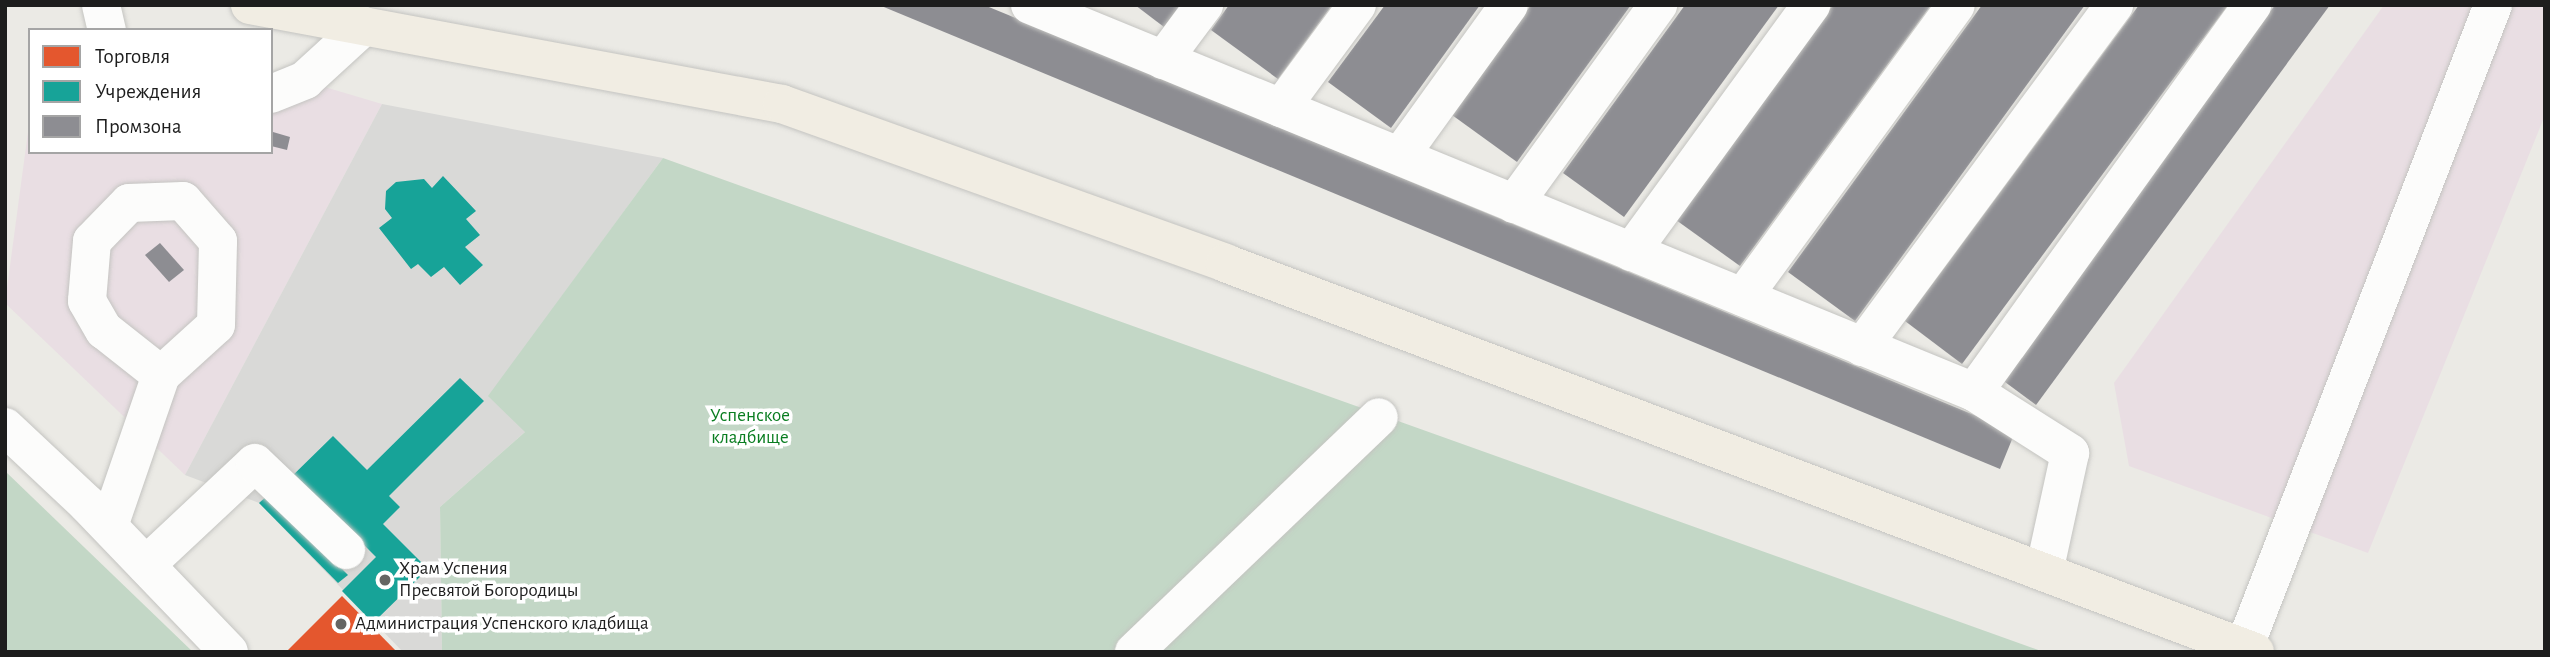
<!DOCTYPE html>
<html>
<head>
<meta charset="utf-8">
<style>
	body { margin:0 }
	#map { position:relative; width:2550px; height:657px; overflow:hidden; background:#ebeae5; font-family:"Alegreya Sans",sans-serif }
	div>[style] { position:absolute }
	.industrial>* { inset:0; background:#e9dee3 }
	.religious>* { inset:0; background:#d9d9d7 }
	.cemetery>* { inset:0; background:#c3d7c6 }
	.shops>* { inset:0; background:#e4572e }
	.public>* { inset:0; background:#17a398 }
	.industry>* { inset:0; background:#8d8d92 }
	.roads { filter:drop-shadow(0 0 2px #c4c4c1) drop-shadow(0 0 2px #c4c4c1) }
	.minor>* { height:38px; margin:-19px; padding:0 19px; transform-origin:19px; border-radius:19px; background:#fcfcfb }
	.major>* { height:38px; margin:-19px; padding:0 19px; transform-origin:19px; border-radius:19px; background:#f1ede3 }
	.dots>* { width:19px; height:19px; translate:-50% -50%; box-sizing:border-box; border:4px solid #fff; border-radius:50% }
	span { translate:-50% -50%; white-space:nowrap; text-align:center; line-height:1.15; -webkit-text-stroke:7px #fff; paint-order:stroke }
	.park-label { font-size:19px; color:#097d20 }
	.poi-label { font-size:19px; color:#1d1d1d }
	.left { translate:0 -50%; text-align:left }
	.frame { position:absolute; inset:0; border:7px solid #1d1d1d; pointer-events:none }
	.legend { position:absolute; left:28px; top:28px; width:245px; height:126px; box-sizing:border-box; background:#fff; border:2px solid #a5a5a5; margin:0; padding:9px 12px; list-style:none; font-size:21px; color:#1d1d1d }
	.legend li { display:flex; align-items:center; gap:14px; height:35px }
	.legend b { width:35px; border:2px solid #a5a5a5 }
</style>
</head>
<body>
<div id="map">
	<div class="industrial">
		<div style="clip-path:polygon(2384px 5px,2545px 5px,2545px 115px,2368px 553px,2129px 466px,2114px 383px)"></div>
		<div style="clip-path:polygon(271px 71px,382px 104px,185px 475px,5px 303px,30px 117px,30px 152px,271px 152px)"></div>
	</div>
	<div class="religious">
		<div style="clip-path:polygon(382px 104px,663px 158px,489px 396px,526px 431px,440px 507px,442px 652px,403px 652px,259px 503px,185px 475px)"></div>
	</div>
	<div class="cemetery">
		<div style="clip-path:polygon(663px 158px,2044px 652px,442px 652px,440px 507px,525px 432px,488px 396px)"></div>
		<div style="clip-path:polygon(5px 471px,193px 652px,5px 652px)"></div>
	</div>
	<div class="shops">
		<div style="clip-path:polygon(342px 596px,397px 652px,286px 652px)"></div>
	</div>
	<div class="public">
		<div style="clip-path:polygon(443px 176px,476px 211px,466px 219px,480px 235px,465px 247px,483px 265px,460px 285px,444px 267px,431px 277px,418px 264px,411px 269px,379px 228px,392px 218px,385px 209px,386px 191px,396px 182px,424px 179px,432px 188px)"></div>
		<div style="clip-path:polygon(460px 378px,484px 401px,389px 496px,400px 507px,383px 524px,428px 569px,373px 623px,342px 591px,376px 557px,318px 499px,285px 483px,333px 436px,367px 470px)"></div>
		<div style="clip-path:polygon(268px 495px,348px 575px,338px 583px,259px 503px)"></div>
	</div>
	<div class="industry">
		<div style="clip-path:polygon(879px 5px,984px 5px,2015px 432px,2000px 469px)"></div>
		<div style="clip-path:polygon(1135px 5px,1180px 5px,1164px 27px)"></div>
		<div style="clip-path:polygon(1229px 5px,1332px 5px,1278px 79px,1211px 30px)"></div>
		<div style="clip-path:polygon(1385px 5px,1480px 5px,1391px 128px,1328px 82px)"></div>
		<div style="clip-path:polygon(1531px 5px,1631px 5px,1517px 162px,1452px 115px)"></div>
		<div style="clip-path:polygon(1685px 5px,1779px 5px,1624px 217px,1563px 173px)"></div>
		<div style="clip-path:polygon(1833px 5px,1931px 5px,1740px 266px,1676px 220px)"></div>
		<div style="clip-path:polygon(1982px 5px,2085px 5px,1855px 321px,1788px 272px)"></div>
		<div style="clip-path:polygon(2139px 5px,2228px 5px,1962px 364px,1905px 321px)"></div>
		<div style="clip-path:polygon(2275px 5px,2330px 5px,2036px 405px,2001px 379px)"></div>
		<div style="clip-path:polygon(273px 132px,290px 137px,287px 150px,271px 146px)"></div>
		<div style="clip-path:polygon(160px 243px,184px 270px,169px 282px,145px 255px)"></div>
	</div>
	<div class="roads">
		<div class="minor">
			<div style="left:101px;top:5px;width:26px;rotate:77deg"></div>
			<div style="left:1030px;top:5px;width:1020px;rotate:22.29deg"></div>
			<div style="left:1974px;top:392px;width:477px;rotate:-54.3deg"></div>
			<div style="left:1163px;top:60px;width:69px;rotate:-53.3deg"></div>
			<div style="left:271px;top:94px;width:37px;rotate:-22deg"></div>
			<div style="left:305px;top:80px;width:80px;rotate:-42.5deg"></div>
			<div style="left:1281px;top:108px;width:128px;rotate:-53.6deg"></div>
			<div style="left:1400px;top:156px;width:186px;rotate:-54.2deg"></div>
			<div style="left:1514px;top:204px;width:246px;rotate:-54.1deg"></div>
			<div style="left:1631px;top:252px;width:306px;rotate:-53.9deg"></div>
			<div style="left:1743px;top:297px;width:361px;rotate:-53.9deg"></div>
			<div style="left:1862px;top:347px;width:425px;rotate:-53.6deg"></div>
			<div style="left:1974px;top:392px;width:114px;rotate:32.4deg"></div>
			<div style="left:2070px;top:453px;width:122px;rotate:102.3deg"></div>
			<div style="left:5px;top:427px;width:112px;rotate:43.2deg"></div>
			<div style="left:87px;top:504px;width:205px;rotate:46.2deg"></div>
			<div style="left:109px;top:526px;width:160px;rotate:-71deg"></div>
			<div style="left:161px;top:375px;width:74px;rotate:-42.3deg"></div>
			<div style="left:216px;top:325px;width:84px;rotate:-88.6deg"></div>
			<div style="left:218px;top:241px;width:53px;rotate:-131.2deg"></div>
			<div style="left:183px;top:201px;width:54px;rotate:177.9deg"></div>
			<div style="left:129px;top:203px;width:53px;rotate:134.2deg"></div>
			<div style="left:92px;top:241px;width:60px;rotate:94.8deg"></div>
			<div style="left:87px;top:301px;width:34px;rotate:60deg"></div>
			<div style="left:104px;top:330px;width:73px;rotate:38.3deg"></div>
			<div style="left:146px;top:565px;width:149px;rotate:-43.1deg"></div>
			<div style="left:255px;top:463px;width:126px;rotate:43.7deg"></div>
			<div style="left:2244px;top:648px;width:690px;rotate:-68.83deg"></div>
			<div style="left:1134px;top:652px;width:339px;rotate:-43.8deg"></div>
		</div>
		<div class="major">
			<div style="left:250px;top:5px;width:541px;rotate:10.54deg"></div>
			<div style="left:782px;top:104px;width:471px;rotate:19.7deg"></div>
			<div style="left:1225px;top:263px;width:1101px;rotate:20.69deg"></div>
		</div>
	</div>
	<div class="dots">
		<div style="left:385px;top:580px;background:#656563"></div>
		<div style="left:341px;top:624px;background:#656563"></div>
	</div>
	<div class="park-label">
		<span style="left:750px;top:427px">Успенское<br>кладбище</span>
	</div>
	<div class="poi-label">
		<span class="left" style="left:399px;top:580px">Храм Успения<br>Пресвятой Богородицы</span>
		<span class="left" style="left:355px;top:624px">Администрация Успенского кладбища</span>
	</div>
	<div class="frame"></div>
	<ul class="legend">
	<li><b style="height:19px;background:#e4572e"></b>Торговля</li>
	<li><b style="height:19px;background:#17a398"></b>Учреждения</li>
	<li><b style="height:19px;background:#8d8d92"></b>Промзона</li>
	</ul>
</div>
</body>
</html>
